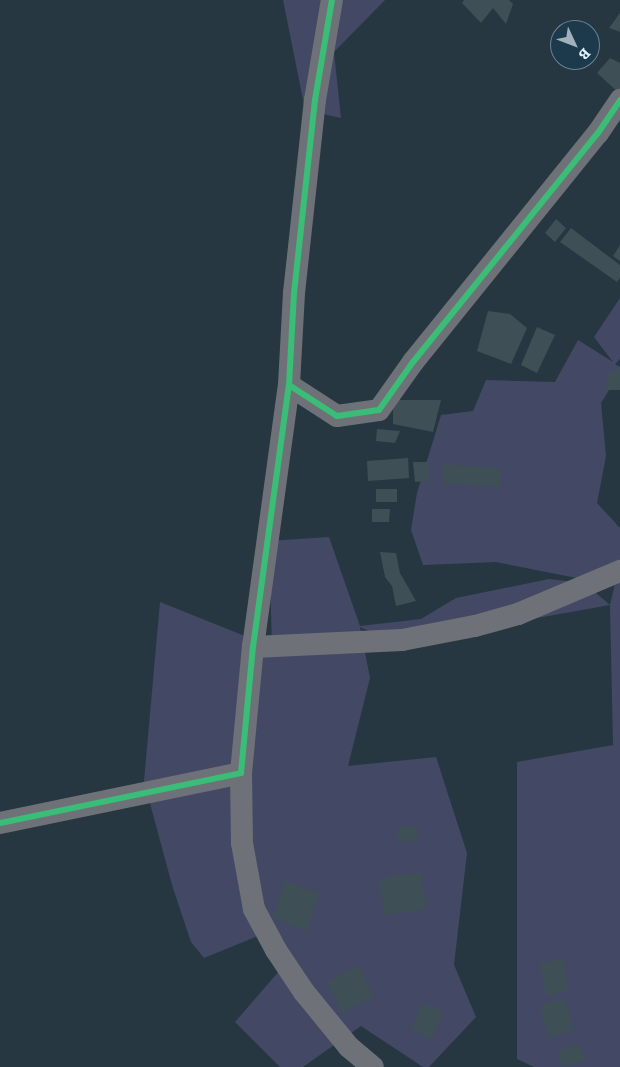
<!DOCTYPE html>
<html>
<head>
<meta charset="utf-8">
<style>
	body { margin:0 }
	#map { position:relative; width:620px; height:1067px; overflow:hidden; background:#273741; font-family:Literata,serif }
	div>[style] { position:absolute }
	.green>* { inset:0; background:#434964 }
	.building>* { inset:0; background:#3f4f56 }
	.street>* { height:22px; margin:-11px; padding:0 11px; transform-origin:11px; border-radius:11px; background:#6e7278 }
	.cycleway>* { height:6px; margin:-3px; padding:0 3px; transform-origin:3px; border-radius:3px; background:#3abd76 }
	span { translate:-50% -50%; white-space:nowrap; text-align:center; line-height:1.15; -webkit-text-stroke:4.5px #1c3a4c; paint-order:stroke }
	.north { position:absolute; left:550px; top:20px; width:50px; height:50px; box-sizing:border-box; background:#1c3a4c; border:1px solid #6b8493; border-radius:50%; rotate:133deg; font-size:14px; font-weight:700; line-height:20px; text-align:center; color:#e2f3fe }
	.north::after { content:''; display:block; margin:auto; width:18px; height:22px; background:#a1b1bc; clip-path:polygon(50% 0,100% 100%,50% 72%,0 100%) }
</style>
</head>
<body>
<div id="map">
	<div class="green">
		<div style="clip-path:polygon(283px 0,385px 0,334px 52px,341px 118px,305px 110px)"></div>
		<div style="clip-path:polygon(620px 298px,620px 359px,615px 364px,620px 367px,620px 372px,601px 403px,606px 456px,597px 503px,620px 528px,620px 561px,592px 581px,496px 562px,423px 565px,411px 530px,417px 493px,441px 415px,473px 411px,486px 380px,555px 382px,578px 340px,613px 362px,594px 337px)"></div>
		<div style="clip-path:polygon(329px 537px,360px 626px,421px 619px,456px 598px,549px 579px,584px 583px,610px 605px,620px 562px,620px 1067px,534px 1067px,517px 1059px,517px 762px,613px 745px,610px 605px,420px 639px,383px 637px,360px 627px,370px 678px,348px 766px,436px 757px,467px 853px,454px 965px,476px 1017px,429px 1067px,423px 1067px,361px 1026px,303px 1067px,280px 1067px,235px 1022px,281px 969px,260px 935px,204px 958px,191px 942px,172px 885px,144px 781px,160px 602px,272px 647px,269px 541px)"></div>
	</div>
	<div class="building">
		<div style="clip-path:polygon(464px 0,509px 0,513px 4px,506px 24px,493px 8px,481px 23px,462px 3px)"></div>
		<div style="clip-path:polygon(620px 13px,620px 32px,609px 28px)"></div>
		<div style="clip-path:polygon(610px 58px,620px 63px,620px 94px,597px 73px)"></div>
		<div style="clip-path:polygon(556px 219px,566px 228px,555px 242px,545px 233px)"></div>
		<div style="clip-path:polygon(571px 228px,620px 265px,620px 278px,617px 282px,560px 242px)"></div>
		<div style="clip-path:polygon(620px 245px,620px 261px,613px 256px)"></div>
		<div style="clip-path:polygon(488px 311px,510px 314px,527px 328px,511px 364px,477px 351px)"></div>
		<div style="clip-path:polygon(537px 327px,555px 335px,537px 373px,521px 365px)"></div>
		<div style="clip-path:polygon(620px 369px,620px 390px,605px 390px,610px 372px)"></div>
		<div style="clip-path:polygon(393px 400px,441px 400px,433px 432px,393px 424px)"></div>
		<div style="clip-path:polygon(377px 429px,400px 431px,395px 443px,376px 441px)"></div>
		<div style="clip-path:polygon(408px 458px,409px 478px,368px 481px,367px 461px)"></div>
		<div style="clip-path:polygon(413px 462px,428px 462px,429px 481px,415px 482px)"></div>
		<div style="clip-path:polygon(444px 464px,501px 468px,499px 487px,443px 482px)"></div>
		<div style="clip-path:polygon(376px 489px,397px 489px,397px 502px,376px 502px)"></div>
		<div style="clip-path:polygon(372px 509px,390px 509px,389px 522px,372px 522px)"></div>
		<div style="clip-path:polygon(380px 552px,396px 553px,400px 573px,416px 601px,396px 606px,392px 586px,385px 577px)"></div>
		<div style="clip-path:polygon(416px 826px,418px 840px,398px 842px,397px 827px)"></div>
		<div style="clip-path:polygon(421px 873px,426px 909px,384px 915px,379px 878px)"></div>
		<div style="clip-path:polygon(285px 881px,319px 893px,307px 930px,273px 918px)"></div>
		<div style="clip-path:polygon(562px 959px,569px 991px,546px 996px,540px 963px)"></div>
		<div style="clip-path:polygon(359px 966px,374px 997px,342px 1013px,327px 982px)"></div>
		<div style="clip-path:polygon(565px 999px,573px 1030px,548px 1037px,540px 1005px)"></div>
		<div style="clip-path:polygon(423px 1003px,443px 1012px,431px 1039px,411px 1029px)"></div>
		<div style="clip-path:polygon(580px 1043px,585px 1060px,563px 1067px,558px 1051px)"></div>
	</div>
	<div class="street">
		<div style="left:289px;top:385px;width:92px;rotate:-86.9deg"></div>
		<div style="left:294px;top:293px;width:194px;rotate:-83.8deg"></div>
		<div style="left:315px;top:100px;width:101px;rotate:-80.4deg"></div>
		<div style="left:253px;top:647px;width:149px;rotate:-2.7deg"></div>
		<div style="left:402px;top:640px;width:74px;rotate:-10.9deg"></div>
		<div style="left:475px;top:626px;width:45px;rotate:-15.6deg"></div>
		<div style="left:518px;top:614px;width:111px;rotate:-22.9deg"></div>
		<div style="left:241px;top:773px;width:70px;rotate:89.2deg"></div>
		<div style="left:242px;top:843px;width:67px;rotate:79.7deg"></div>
		<div style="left:254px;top:909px;width:47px;rotate:61.8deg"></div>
		<div style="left:276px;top:950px;width:50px;rotate:56.3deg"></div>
		<div style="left:304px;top:992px;width:71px;rotate:50.7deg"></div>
		<div style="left:349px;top:1047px;width:31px;rotate:40deg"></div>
		<div style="left:0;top:823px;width:246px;rotate:-11.7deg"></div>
		<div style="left:241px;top:773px;width:127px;rotate:-84.6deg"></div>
		<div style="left:253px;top:647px;width:264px;rotate:-82.2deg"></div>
		<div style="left:289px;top:385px;width:57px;rotate:32.9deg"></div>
		<div style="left:337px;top:416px;width:42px;rotate:-8.1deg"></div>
		<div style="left:379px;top:410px;width:59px;rotate:-54.7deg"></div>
		<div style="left:413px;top:362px;width:294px;rotate:-51.1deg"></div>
		<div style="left:598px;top:133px;width:40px;rotate:-56deg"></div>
	</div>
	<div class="cycleway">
		<div style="left:289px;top:385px;width:92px;rotate:-86.9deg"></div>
		<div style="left:294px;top:293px;width:194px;rotate:-83.8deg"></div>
		<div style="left:315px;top:100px;width:101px;rotate:-80.4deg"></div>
		<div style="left:0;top:823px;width:246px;rotate:-11.7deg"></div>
		<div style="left:241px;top:773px;width:127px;rotate:-84.6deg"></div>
		<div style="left:253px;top:647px;width:264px;rotate:-82.2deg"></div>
		<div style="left:289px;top:385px;width:57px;rotate:32.9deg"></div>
		<div style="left:337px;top:416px;width:42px;rotate:-8.1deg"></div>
		<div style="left:379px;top:410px;width:59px;rotate:-54.7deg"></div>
		<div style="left:413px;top:362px;width:294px;rotate:-51.1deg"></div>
		<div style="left:598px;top:133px;width:40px;rotate:-56deg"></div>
	</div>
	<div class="north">B</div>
</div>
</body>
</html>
